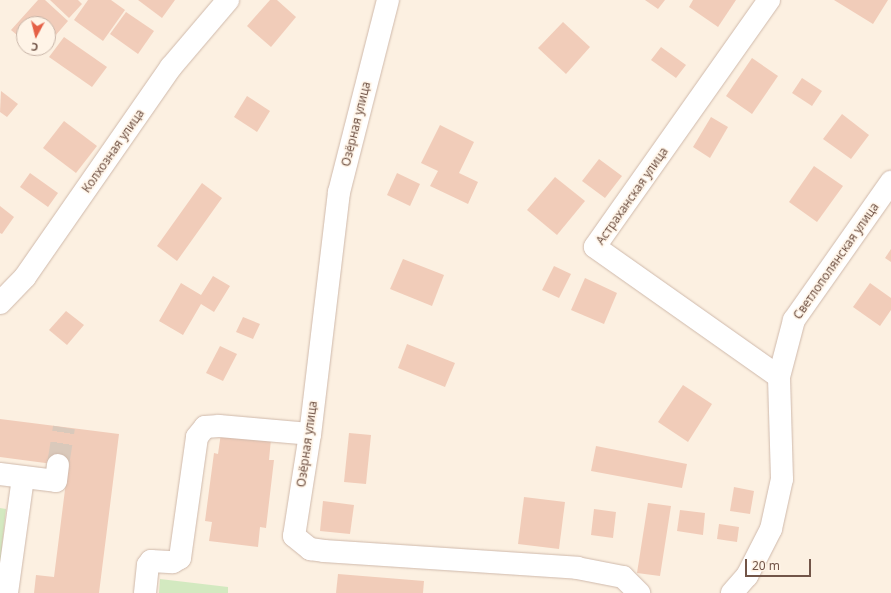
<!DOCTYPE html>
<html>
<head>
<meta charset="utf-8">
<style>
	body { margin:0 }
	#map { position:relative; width:891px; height:593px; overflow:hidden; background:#fcf0e1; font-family:"Noto Sans",sans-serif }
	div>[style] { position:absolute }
	.green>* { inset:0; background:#d3e9c0 }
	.building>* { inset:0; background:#f1ccb9 }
	.minor-tunnel>* { height:22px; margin-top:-11px; transform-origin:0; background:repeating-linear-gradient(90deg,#dac9bb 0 22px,transparent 0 33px) }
	.roads { filter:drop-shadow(0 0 1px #cfb9ab) drop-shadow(0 0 1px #cfb9ab) }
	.minor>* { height:22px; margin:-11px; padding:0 11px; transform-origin:11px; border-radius:11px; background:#fff }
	span { translate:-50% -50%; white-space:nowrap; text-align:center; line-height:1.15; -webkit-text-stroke:3px #fff4e7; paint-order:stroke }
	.street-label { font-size:12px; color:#725548 }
	.north { position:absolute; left:16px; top:16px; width:40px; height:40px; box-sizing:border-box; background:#fff4e7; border:1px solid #c7b4a7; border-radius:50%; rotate:187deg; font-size:11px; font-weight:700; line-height:16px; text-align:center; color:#725548 }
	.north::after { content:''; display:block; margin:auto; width:14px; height:18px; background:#e56046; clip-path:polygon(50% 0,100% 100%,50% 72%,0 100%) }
	.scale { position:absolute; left:745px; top:559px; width:66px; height:18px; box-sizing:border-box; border:2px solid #725548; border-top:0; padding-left:5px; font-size:12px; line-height:14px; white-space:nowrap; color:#725548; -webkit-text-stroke:3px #fff4e7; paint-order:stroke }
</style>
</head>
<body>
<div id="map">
	<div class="green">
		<div style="clip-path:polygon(0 508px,6px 509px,0 567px)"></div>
		<div style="clip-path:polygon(160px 579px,228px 587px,228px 593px,159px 593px)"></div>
	</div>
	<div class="building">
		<div style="clip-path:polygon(38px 0,45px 0,68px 21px,48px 44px,48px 24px,24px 24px,24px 41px,11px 30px)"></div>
		<div style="clip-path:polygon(50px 0,78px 0,82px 4px,69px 18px)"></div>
		<div style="clip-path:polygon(88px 0,111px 0,125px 10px,103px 41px,74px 20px)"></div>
		<div style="clip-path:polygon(138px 0,175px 0,162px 18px)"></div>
		<div style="clip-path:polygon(270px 0,277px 0,296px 17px,271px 47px,247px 26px)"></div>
		<div style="clip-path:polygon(645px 0,665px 0,658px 9px)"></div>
		<div style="clip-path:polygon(693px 0,736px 0,718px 27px,689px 7px)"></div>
		<div style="clip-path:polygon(834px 0,888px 0,873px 24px)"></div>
		<div style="clip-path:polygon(126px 12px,154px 31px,138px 54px,110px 34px)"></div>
		<div style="clip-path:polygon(563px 22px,590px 47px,566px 74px,538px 48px)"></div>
		<div style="clip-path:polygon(64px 37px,107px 67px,92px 87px,49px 57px)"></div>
		<div style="clip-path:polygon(661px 47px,686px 65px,676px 78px,651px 60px)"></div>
		<div style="clip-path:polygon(32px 48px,44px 48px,39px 54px)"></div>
		<div style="clip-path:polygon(752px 58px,778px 76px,752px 114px,726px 96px)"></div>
		<div style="clip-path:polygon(802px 78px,822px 91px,812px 106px,792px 93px)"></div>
		<div style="clip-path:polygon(1px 91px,18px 104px,7px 117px,0 112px)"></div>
		<div style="clip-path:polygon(247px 96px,270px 111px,257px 132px,234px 117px)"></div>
		<div style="clip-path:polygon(842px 114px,869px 135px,851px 159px,823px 139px)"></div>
		<div style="clip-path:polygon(711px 117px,728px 127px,710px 158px,693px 147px)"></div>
		<div style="clip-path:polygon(64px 121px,97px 146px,76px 173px,43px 148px)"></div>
		<div style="clip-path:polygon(440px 125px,474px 142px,459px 173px,478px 182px,468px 204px,430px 186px,438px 171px,421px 163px)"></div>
		<div style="clip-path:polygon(599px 159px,622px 176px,605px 198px,582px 181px)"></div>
		<div style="clip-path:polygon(814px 166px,843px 186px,817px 222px,789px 202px)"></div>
		<div style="clip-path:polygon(30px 173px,58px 193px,48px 207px,20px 187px)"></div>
		<div style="clip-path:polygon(397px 173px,420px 184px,410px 206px,387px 195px)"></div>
		<div style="clip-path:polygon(555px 177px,585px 201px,557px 235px,527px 210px)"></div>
		<div style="clip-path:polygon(202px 183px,222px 198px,177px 261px,157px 246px)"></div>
		<div style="clip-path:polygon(0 206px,14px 217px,2px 234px,0 233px)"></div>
		<div style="clip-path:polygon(891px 249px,891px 262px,885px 258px)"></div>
		<div style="clip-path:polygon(403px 259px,444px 275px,432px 306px,390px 289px)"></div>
		<div style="clip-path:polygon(554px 266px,571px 274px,559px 298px,542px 290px)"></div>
		<div style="clip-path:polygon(213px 276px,230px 286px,214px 312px,201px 304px,183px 335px,159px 321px,181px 283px,201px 295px)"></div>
		<div style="clip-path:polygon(585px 278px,617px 293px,604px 324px,571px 310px)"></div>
		<div style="clip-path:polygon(870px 283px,891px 298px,891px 310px,880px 326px,853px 307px)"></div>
		<div style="clip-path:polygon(66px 311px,84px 325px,67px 345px,49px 330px)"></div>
		<div style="clip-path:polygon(243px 317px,260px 324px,253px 339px,236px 332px)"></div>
		<div style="clip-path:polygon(407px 344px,455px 363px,445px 387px,398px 368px)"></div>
		<div style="clip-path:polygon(220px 346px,237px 354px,223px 381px,206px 373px)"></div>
		<div style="clip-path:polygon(683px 385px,712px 404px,688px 442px,658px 422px)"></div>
		<div style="clip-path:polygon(0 419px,119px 434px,99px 593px,34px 593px,36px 575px,54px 577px,68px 466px,0 457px)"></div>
		<div style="clip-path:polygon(221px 433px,271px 439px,269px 460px,274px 460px,266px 528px,260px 527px,258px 547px,209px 541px,212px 522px,205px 521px,214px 453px,218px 454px)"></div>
		<div style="clip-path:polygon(349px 433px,371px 435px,366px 484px,344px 482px)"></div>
		<div style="clip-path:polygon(596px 446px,687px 464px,682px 488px,591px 471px)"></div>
		<div style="clip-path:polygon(734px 487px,754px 491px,750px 514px,730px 511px)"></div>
		<div style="clip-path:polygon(524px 497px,565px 502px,559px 549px,518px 544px)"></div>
		<div style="clip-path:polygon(323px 501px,354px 505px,350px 534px,320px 531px)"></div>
		<div style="clip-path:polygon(648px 503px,671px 506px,660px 576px,637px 573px)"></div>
		<div style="clip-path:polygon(594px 509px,616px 512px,613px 538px,591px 535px)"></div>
		<div style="clip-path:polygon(680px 510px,705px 513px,703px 535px,677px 531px)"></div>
		<div style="clip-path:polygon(719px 524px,739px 527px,737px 542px,717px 539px)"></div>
		<div style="clip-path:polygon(338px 574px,424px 581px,423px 593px,336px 593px)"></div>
	</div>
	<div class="minor-tunnel">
		<div style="left:58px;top:465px;width:38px;rotate:-81deg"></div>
	</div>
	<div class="roads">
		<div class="minor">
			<div style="left:388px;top:0;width:198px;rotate:104.3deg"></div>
			<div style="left:339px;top:192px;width:244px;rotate:96.8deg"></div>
			<div style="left:310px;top:434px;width:103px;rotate:98.9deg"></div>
			<div style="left:294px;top:536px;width:21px;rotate:39deg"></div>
			<div style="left:310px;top:549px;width:14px;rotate:8deg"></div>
			<div style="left:324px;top:551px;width:254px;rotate:3.8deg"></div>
			<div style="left:577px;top:568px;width:47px;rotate:11.1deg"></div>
			<div style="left:623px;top:577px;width:23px;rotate:45deg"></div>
			<div style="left:769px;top:0;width:302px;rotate:125.2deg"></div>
			<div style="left:595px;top:247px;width:225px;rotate:35.2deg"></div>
			<div style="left:0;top:303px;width:36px;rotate:-46deg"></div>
			<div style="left:25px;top:277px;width:256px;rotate:-55.2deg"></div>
			<div style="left:171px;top:67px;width:88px;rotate:-49.6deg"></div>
			<div style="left:0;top:474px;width:56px;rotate:7.1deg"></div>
			<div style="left:56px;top:481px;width:16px;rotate:-83deg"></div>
			<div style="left:7px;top:593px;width:117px;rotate:-82.1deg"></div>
			<div style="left:145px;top:593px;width:28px;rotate:-84deg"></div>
			<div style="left:148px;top:565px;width:5px;rotate:-53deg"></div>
			<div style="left:151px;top:561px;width:22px;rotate:3deg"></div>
			<div style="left:173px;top:562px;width:8px;rotate:-30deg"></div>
			<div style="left:180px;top:558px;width:122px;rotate:-82deg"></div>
			<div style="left:197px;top:437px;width:13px;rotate:-51deg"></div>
			<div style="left:205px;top:427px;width:14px;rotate:-4deg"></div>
			<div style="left:219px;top:426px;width:91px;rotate:5deg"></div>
			<div style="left:732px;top:593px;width:23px;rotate:-49deg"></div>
			<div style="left:747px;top:576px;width:53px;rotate:-62.9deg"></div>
			<div style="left:771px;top:529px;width:51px;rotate:-77.6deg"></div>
			<div style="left:782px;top:479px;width:102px;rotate:-91.7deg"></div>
			<div style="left:779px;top:377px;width:59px;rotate:-75.3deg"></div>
			<div style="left:794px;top:320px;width:169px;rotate:-54.9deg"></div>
		</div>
	</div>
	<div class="street-label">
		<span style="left:356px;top:124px;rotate:-76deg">Озёрная улица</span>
		<span style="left:113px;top:151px;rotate:-55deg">Колхозная улица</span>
		<span style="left:632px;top:196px;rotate:-55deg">Астраханская улица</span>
		<span style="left:836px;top:261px;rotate:-55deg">Светлополянская улица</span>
		<span style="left:307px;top:444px;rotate:-82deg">Озёрная улица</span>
	</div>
	<div class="north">С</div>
	<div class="scale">20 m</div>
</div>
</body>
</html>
